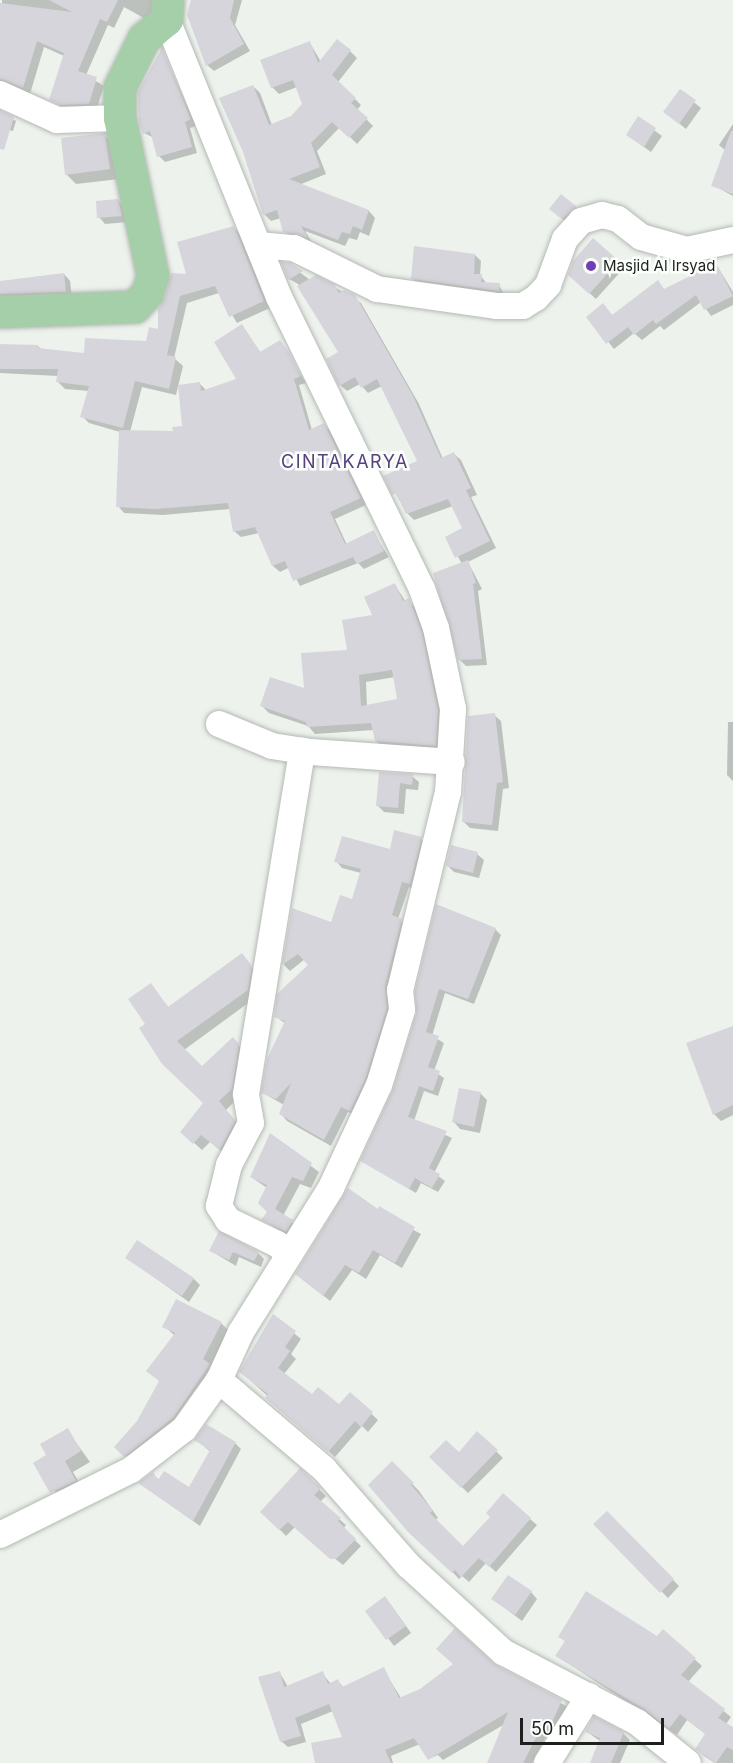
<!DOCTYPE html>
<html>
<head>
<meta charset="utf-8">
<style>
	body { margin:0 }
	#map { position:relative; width:733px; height:1763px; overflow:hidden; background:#edf2ed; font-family:Inter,sans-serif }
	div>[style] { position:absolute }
	.shadow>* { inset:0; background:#0003 }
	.building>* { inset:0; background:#d7d5dc }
	.roads { filter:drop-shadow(0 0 2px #b4b9b4) drop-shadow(0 0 2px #b4b9b4) }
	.minor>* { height:26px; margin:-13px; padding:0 13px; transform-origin:13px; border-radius:13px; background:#fff }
	.major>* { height:32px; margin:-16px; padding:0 16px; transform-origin:16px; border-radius:16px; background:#a5cfa9 }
	.dots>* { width:16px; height:16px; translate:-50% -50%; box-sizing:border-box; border:3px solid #fbfffc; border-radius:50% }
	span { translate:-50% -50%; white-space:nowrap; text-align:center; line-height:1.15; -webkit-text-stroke:5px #fbfffc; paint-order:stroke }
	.poi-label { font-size:15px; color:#1e201e }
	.left { translate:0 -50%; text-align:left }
	.quarter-label { font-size:18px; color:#58407d; letter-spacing:1.5px }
	.scale { position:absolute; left:520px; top:1718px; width:144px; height:27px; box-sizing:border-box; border:3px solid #1e201e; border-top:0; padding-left:8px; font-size:18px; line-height:21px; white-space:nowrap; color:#1e201e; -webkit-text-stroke:4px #fbfffc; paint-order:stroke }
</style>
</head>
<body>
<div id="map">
	<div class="shadow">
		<div style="clip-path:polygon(2px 0,159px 0,151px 22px,124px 7px,114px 28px,108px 25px,86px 75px,104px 86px,96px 111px,68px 111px,51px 99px,64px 56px,44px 47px,30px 94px,0 90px)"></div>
		<div style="clip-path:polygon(192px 0,242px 0,235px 25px,250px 51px,214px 71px,207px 65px)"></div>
		<div style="clip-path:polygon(310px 43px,321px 62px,350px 51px,357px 58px,338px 82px,361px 105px,357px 110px,373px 126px,357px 144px,340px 127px,317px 151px,326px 174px,299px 185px,369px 211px,375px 218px,369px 236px,360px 232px,357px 240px,349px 238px,345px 246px,305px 231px,313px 244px,292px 238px,285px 231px,281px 218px,271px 221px,264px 214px,253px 86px,260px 93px,272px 125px,292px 117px,304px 105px,297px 87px,279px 94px,272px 87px)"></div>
		<div style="clip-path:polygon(162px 50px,196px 126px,190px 128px,197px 153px,165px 162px,159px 156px,154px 138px,144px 133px)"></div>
		<div style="clip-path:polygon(680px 91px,701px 108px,686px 129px,665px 112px)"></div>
		<div style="clip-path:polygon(0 112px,16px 121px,13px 131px,0 128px)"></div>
		<div style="clip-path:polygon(638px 118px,662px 136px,651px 152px,627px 135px)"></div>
		<div style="clip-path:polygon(733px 124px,733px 196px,713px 185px,726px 151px,719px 145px)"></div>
		<div style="clip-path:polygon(104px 135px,114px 145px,119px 179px,76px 184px,66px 174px)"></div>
		<div style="clip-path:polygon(118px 200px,124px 207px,128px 222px,105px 224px,99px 217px)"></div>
		<div style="clip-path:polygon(576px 208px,582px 214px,570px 225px,557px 215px)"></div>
		<div style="clip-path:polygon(234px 228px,241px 235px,270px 308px,237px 323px,219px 293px,187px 303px,174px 358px,183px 366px,176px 395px,142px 387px,130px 432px,174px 432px,184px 428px,200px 384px,207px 391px,239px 379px,242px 326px,261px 353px,280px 342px,306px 383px,299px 385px,312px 430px,324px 425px,330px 431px,366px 505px,335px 519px,347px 545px,373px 532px,389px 557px,364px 569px,358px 563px,300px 586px,290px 567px,280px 572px,273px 566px,259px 533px,241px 537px,234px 531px,230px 509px,163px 515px,124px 513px,118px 506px,120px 432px,89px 423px,82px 416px,89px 391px,65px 389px,58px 382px,58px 376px,0 373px,0 346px,38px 346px,42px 350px,85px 355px,147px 343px,159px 330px,188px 275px)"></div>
		<div style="clip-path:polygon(475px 255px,481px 261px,480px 275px,487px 284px,499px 285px,505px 296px,418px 284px,412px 278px)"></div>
		<div style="clip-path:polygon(618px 262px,624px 268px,596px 299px,576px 281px)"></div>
		<div style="clip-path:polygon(289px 264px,310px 280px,333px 286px,361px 303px,419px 404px,443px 459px,454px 454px,461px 460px,477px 495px,471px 497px,496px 548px,468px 562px,482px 589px,478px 591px,487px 665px,466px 666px,459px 659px,462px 564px,447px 537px,464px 529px,453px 506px,414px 520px,407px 513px,386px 477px,419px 461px,382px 386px,368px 393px,360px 384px,347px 391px,340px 385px,340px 353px,298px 284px,289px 279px)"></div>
		<div style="clip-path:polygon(716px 264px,733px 292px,733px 305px,711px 316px,701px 302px,664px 330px,660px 326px,642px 340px,634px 333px,614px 349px,588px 317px,603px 305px,613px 316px)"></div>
		<div style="clip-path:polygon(64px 274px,70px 281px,72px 298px,0 301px,0 282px)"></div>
		<div style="clip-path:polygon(evenodd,395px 585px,406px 602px,416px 607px,428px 640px,444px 718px,442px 752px,383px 748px,376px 741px,374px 730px,315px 734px,308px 726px,269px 713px,262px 706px,306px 690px,349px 651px,395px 585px,395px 677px,399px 700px,367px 706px,366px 682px,395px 677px)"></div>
		<div style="clip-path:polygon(494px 715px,501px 721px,509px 788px,503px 789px,498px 831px,470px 828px,464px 822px)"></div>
		<div style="clip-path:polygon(728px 722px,733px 722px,733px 781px,727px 775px)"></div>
		<div style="clip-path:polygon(381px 773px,412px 776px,419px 782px,418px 790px,406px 789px,404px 814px,384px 812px,377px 805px)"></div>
		<div style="clip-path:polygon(421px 839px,427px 845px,417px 890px,409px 887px,398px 919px,408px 927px,393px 1016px,357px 1117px,348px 1112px,331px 1146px,287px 1121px,281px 1114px,284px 1105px,263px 1093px,286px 1024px,275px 1016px,310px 965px,305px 959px,290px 971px,284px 965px,293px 910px,332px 924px,352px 901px,361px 873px,342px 868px,336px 861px,391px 851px)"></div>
		<div style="clip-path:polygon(477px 854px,484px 860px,479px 878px,454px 872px,447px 865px)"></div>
		<div style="clip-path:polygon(495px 929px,501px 935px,474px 1004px,445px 993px,432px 1036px,444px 1043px,434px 1071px,444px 1078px,438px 1096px,424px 1091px,414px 1121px,452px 1138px,434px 1173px,445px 1181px,438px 1192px,421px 1183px,416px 1193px,362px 1161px,395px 1090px,418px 1015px,417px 991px)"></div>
		<div style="clip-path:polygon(242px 955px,259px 976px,255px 998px,184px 1050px,202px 1068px,233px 1039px,246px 1053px,239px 1097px,226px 1110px,243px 1130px,228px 1157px,210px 1142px,202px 1150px,182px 1132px,205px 1103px,147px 1024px,151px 985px,169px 1008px)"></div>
		<div style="clip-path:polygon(733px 1028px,733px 1115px,721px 1121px,714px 1114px)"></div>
		<div style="clip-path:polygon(461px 1090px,481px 1094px,487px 1100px,480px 1133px,460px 1129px,454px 1122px)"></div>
		<div style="clip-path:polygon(271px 1136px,319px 1172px,311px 1188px,300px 1184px,283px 1216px,300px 1229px,294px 1239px,263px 1220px,269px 1212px,267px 1188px,251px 1177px)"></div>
		<div style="clip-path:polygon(378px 1211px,421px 1234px,402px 1268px,380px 1255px,366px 1279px,352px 1270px,330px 1301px,297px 1274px)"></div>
		<div style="clip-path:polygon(211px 1251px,258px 1253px,264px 1259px,261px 1267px,239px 1257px,236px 1266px)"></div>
		<div style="clip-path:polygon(127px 1258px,194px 1279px,200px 1285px,189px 1302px)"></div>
		<div style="clip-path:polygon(273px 1316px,301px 1339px,291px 1354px,296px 1359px,284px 1374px,312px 1397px,339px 1406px,350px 1394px,378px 1420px,368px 1432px,362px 1426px,335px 1457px,241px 1372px)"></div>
		<div style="clip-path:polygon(221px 1323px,229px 1331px,213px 1380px,133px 1463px,116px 1447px,138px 1422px,160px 1382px,174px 1335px,164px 1326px)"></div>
		<div style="clip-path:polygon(67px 1430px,90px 1462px,73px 1472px,84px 1491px,62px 1502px,35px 1463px,48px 1456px)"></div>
		<div style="clip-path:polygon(477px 1433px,503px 1458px,468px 1493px,431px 1457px,459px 1454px)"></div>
		<div style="clip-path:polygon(196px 1440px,235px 1443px,241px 1449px,200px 1526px,140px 1483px,153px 1474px,160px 1481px,189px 1489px,211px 1452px)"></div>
		<div style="clip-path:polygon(392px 1463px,419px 1491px,438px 1518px,435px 1520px,463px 1548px,492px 1517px,530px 1519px,537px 1525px,496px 1572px,486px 1563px,469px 1582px,462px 1576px,459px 1579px,370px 1485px)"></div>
		<div style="clip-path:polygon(300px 1470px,326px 1496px,320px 1502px,346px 1525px,343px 1529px,361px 1546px,343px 1565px,295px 1527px,286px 1536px,263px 1512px)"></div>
		<div style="clip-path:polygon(607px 1513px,679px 1586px,668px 1598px,595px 1524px)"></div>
		<div style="clip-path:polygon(531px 1592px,537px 1599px,522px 1621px,493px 1599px)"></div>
		<div style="clip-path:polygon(391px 1605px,411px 1633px,394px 1646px,367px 1611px)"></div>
		<div style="clip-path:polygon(663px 1631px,702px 1666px,688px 1682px,731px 1717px,726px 1724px,733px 1728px,733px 1763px,715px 1763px,704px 1756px,697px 1749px,707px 1735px,687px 1720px,677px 1735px,557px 1656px,566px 1642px,560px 1636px,657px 1638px)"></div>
		<div style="clip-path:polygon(495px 1666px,568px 1707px,557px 1732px,550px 1729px,532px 1763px,488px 1763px,505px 1724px,443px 1760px,438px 1755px,431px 1758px,420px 1744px,391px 1756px,393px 1763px,317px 1763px,344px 1738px,333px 1711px,301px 1724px,306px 1742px,288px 1747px,281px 1741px,280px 1673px,288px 1687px,322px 1673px,331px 1684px,338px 1681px,344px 1688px,383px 1669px,401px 1698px)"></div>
		<div style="clip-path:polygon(587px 1732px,623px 1733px,630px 1740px,620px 1763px,592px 1763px,600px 1741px)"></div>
	</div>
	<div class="building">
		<div style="clip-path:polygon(49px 0,118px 0,107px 22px,100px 19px,78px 71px,97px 77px,89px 104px,60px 105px,49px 100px,64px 53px,37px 41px,23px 88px,0 79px,0 3px,72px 12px)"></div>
		<div style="clip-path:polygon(191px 0,234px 0,230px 18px,244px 44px,206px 66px,187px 15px)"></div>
		<div style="clip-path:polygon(337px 39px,351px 50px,332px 75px,356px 98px,351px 103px,368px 118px,349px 138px,332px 122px,311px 143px,320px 167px,289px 179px,369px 210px,362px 230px,353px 226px,350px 234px,342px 232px,338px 240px,301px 226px,308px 238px,283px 232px,277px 210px,263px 215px,243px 152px,219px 98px,253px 85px,269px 125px,291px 116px,302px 104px,293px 80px,271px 88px,260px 60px,310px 41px,318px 63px)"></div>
		<div style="clip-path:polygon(162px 48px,191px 119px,185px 122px,192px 147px,157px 157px,150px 131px,143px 134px,139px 123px,138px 92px)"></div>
		<div style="clip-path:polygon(680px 89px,696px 100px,679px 124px,663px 112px)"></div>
		<div style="clip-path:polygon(0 110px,14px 117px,4px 150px,0 149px)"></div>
		<div style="clip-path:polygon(638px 116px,656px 128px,644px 147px,626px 135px)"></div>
		<div style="clip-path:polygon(731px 131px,733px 131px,733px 194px,711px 186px)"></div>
		<div style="clip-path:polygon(105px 133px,110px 169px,65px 175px,61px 138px)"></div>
		<div style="clip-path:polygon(561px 194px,577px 207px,562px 219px,549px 209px)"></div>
		<div style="clip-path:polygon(118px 199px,122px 216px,97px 218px,96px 201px)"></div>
		<div style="clip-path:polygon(234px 226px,264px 301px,229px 317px,215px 286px,180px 296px,167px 355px,176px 357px,169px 389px,135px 381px,123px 428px,80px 417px,89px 386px,56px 382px,58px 369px,0 369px,0 344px,38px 345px,38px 348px,84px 353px,85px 338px,146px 341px,149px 327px,158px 329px,158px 309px,165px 298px,171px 273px,186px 274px,177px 242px)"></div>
		<div style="clip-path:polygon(593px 238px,619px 261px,589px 294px,568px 275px,573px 261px)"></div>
		<div style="clip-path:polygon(414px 246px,475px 254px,474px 274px,482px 274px,481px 282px,500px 283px,499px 291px,411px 279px)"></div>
		<div style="clip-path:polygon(281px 262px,290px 263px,303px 271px,288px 280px)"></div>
		<div style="clip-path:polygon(716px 263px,733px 296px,704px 310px,696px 295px,656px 324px,653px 320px,634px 335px,628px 327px,606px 344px,586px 317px,603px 303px,612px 315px,658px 280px,664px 289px)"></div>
		<div style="clip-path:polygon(64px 273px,66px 292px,0 294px,0 281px)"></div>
		<div style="clip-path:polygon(316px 275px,334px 284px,339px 293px,344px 290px,355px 295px,413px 396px,441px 458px,454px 452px,471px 488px,466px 490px,490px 541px,455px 558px,445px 537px,462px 528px,448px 499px,406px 514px,396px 493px,392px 495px,383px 476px,417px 461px,377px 379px,361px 388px,355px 377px,339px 386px,326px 359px,338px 352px,297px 286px)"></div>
		<div style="clip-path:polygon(242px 324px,260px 352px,280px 340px,290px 354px,301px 376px,294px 379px,309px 430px,324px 423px,361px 498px,330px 512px,345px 544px,374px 530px,384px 551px,357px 564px,353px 557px,293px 581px,285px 561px,272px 566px,255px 527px,233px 532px,228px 503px,156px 509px,116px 507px,119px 430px,173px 431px,172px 427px,182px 426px,178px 385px,200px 382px,201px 391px,236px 379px,214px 342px)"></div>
		<div style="clip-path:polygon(468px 560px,476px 583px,473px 584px,482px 659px,458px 660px,433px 573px)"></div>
		<div style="clip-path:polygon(evenodd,395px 583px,403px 601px,409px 598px,422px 632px,438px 710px,436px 746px,375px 741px,371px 723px,307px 727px,306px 722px,260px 706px,270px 677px,304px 688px,301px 653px,347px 650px,342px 620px,372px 615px,364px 597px,395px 583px,392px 670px,397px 699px,361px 706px,359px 675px,392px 670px)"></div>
		<div style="clip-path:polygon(495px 713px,503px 782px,497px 783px,492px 825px,462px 822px,468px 716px)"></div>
		<div style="clip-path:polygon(379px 772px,413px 774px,412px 785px,400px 783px,398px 808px,376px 806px)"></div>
		<div style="clip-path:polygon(394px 830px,422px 837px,410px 884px,402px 882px,392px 915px,402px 919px,385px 986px,387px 1008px,365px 1080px,350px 1111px,341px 1107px,324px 1140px,279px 1114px,291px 1083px,276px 1099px,261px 1093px,267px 1059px,285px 1021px,274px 1017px,277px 994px,308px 965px,298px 954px,282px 965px,292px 908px,331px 922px,340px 895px,352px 899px,361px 869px,334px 862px,342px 836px,390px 849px)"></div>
		<div style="clip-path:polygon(451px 845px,478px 852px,473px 873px,446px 866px)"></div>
		<div style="clip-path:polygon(436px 904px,496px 928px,468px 999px,439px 989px,426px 1032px,439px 1036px,428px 1067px,440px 1071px,433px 1091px,419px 1086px,408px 1117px,447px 1131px,429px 1168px,440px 1174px,432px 1188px,415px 1178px,409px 1189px,360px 1161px,393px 1089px,416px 1014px,415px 991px)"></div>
		<div style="clip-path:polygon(242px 953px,252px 966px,248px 990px,177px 1041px,202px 1066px,233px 1037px,239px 1044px,232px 1089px,219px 1101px,235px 1121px,220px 1150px,201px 1135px,193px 1144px,180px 1132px,203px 1103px,162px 1064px,139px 1028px,145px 1024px,128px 999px,151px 983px,168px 1007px)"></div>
		<div style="clip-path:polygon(733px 1026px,733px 1105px,713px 1115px,686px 1043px)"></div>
		<div style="clip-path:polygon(459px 1088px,481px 1092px,474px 1127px,452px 1122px)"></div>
		<div style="clip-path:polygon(270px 1133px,312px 1163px,303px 1181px,292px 1177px,275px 1209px,293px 1220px,286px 1232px,261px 1220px,267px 1212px,258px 1203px,267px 1185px,250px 1177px)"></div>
		<div style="clip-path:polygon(348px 1188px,378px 1209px,379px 1206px,415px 1227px,395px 1263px,373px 1250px,359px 1273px,345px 1265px,323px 1296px,295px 1274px)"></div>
		<div style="clip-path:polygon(219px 1231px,259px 1252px,254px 1261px,233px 1252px,229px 1260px,209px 1251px)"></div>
		<div style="clip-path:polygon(137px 1240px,194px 1278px,182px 1296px,125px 1258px)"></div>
		<div style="clip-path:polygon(176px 1299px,222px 1322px,203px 1359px,210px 1364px,173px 1418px,124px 1457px,114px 1447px,137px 1421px,159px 1381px,146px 1371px,175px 1333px,162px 1327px)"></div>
		<div style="clip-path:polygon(273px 1314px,296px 1331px,285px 1347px,290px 1351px,278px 1368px,312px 1394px,318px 1387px,339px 1404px,350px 1392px,373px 1412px,361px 1427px,355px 1421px,328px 1452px,265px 1398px,268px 1394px,239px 1372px)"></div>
		<div style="clip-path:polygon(206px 1424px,236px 1442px,193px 1521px,138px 1483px,153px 1472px,158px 1480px,164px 1471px,189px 1487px,210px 1450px,194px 1440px)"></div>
		<div style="clip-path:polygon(68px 1428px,81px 1451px,65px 1461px,76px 1481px,50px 1493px,33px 1463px,46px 1455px,40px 1444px)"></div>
		<div style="clip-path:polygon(477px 1431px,498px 1450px,461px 1488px,429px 1457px,446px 1440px,459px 1452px)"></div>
		<div style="clip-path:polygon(392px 1461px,414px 1483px,411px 1485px,433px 1510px,430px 1513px,463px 1546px,490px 1517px,486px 1513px,503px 1493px,531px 1518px,489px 1567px,479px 1558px,461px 1577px,455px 1570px,452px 1573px,408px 1532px,368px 1485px)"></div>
		<div style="clip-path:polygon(300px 1468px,321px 1488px,314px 1495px,341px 1518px,338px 1521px,356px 1539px,336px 1559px,330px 1559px,288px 1522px,279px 1530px,260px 1512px)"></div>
		<div style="clip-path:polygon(607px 1511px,674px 1579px,660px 1593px,593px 1524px)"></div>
		<div style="clip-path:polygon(508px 1575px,532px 1591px,515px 1615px,491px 1599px)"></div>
		<div style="clip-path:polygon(586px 1591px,657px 1636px,663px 1629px,696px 1658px,681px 1675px,725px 1709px,718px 1718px,733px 1727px,733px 1750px,727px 1747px,716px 1763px,695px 1749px,705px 1734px,680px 1714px,669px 1729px,644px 1709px,555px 1656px,565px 1641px,558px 1637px)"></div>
		<div style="clip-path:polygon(385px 1596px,406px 1626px,386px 1640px,365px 1611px)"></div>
		<div style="clip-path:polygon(455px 1628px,496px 1665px,562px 1700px,550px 1727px,543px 1724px,523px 1763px,487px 1763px,508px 1712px,428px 1760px,414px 1738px,385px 1750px,391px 1763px,315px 1763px,311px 1743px,342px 1737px,329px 1704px,295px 1718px,301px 1736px,280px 1742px,258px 1677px,280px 1671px,284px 1687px,323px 1671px,328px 1684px,338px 1679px,342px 1687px,384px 1667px,399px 1698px,420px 1689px,453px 1664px,436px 1649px)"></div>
		<div style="clip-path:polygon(594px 1716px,624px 1732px,611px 1763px,590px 1763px,600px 1738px,585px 1732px)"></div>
	</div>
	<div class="roads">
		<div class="minor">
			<div style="left:167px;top:20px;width:299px;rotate:68deg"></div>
			<div style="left:279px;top:297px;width:325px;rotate:63.9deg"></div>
			<div style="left:422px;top:589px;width:41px;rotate:70.3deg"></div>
			<div style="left:436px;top:628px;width:83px;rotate:78.1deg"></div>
			<div style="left:453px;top:709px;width:83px;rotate:93.4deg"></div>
			<div style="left:448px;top:792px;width:204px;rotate:103.6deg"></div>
			<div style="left:400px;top:990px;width:20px;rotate:84deg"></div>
			<div style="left:402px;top:1010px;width:78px;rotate:107deg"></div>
			<div style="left:379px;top:1085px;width:114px;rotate:115deg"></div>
			<div style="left:331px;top:1188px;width:170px;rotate:122deg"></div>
			<div style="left:241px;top:1332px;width:53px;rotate:114.6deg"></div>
			<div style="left:219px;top:1380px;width:138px;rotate:40.3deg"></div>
			<div style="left:324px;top:1469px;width:128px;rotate:48.8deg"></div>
			<div style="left:408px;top:1565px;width:129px;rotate:42.5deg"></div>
			<div style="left:503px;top:1652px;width:151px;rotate:27.6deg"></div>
			<div style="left:637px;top:1722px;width:65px;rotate:38.8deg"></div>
			<div style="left:0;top:94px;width:63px;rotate:24.5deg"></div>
			<div style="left:57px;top:120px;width:63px;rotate:-1.8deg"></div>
			<div style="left:258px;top:245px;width:36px;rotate:5deg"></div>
			<div style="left:294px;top:248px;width:93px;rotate:26.3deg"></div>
			<div style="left:377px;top:289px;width:120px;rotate:8.1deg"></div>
			<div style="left:496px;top:306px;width:27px"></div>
			<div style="left:523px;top:306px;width:15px;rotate:-32deg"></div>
			<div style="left:536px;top:298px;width:18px;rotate:-47deg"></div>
			<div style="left:548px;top:285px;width:49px;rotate:-69.7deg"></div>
			<div style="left:565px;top:239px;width:24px;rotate:-48deg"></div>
			<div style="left:581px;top:221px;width:22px;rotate:-16deg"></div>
			<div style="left:602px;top:215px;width:16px;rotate:14deg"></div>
			<div style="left:618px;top:219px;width:29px;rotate:38deg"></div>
			<div style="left:641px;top:237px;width:48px;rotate:15.8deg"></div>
			<div style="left:687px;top:250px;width:47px;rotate:-12.3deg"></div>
			<div style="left:219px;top:724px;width:57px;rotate:22.5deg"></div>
			<div style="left:272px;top:746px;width:39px;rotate:9deg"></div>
			<div style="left:311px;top:752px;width:141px;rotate:4.1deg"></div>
			<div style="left:289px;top:1255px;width:16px;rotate:-137deg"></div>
			<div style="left:277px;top:1244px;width:55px;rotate:-153.9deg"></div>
			<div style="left:228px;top:1220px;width:17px;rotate:-123deg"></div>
			<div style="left:219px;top:1206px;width:42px;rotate:-76.3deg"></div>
			<div style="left:229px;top:1165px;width:47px;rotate:-62.4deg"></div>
			<div style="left:251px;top:1123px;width:29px;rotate:-100deg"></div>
			<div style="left:246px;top:1094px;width:348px;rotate:-80.7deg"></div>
			<div style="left:0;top:1535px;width:146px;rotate:-26.4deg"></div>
			<div style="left:131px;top:1470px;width:67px;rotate:-37.7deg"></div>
			<div style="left:184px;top:1429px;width:60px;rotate:-54.5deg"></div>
			<div style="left:547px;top:1763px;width:79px;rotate:-57.9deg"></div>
		</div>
		<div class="major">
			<div style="left:0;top:312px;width:135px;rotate:-2.1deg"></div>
			<div style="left:135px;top:307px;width:19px;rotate:-47deg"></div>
			<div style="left:148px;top:293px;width:18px;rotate:-74deg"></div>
			<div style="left:153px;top:276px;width:161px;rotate:-101.8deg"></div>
			<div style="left:120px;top:118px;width:30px;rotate:-90deg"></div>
			<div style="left:120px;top:88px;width:55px;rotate:-63.9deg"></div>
			<div style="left:144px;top:39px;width:30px;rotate:-40deg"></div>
			<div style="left:167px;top:20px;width:20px;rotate:-87deg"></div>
		</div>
	</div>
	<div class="dots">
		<div style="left:591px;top:266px;background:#713db4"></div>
	</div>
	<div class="poi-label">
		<span class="left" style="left:603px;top:266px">Masjid Al Irsyad</span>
	</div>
	<div class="quarter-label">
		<span style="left:345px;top:462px">CINTAKARYA</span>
	</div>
	<div class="scale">50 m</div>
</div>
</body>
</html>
